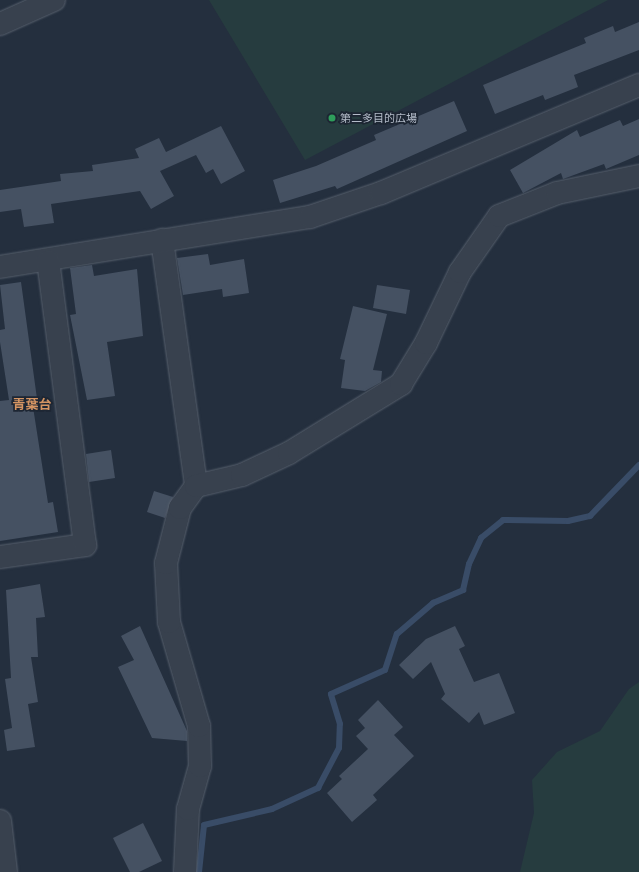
<!DOCTYPE html>
<html>
<head>
<meta charset="utf-8">
<style>
	body { margin:0 }
	#map { position:relative; width:639px; height:872px; overflow:hidden; background:#242f3e; font-family:Arial,"Noto Sans JP",sans-serif }
	div>[style] { position:absolute }
	.green>* { inset:0; background:#263c3f }
	.stream>* { height:6px; margin:-3px; padding:0 3px; transform-origin:3px; border-radius:3px; background:#394c67 }
	.building>* { inset:0; background:#455162 }
	.roads { filter:drop-shadow(0 0 1px #565f6c) drop-shadow(0 0 1px #565f6c) }
	.minor>* { height:22px; margin:-11px; padding:0 11px; transform-origin:11px; border-radius:11px; background:#38414e }
	.tertiary>* { height:22px; margin:-11px; padding:0 11px; transform-origin:11px; border-radius:11px; background:#38414e }
	.dots>* { width:11px; height:11px; translate:-50% -50%; box-sizing:border-box; border:2px solid #1d2633; border-radius:50% }
	span { translate:-50% -50%; white-space:nowrap; text-align:center; line-height:1.15; -webkit-text-stroke:3.5px #1d2633; paint-order:stroke }
	.poi-label { font-size:11px; color:#b4bcc9 }
	.left { translate:0 -50%; text-align:left }
	.quarter-label { font-size:13px; color:#d59563; font-weight:700 }
</style>
</head>
<body>
<div id="map">
	<div class="green">
		<div style="clip-path:polygon(209px 0,608px 0,305px 160px)"></div>
		<div style="clip-path:polygon(639px 682px,639px 872px,520px 872px,534px 813px,532px 780px,557px 752px,600px 731px,629px 689px)"></div>
	</div>
	<div class="stream">
		<div style="left:199px;top:872px;width:47px;rotate:-83.9deg"></div>
		<div style="left:204px;top:825px;width:70px;rotate:-13.2deg"></div>
		<div style="left:272px;top:809px;width:51px;rotate:-24.5deg"></div>
		<div style="left:318px;top:788px;width:45px;rotate:-62.3deg"></div>
		<div style="left:339px;top:748px;width:24px;rotate:-88deg"></div>
		<div style="left:340px;top:724px;width:31px;rotate:-107deg"></div>
		<div style="left:331px;top:694px;width:59px;rotate:-24deg"></div>
		<div style="left:385px;top:670px;width:38px;rotate:-72deg"></div>
		<div style="left:397px;top:634px;width:48px;rotate:-40.7deg"></div>
		<div style="left:433px;top:603px;width:33px;rotate:-23deg"></div>
		<div style="left:463px;top:590px;width:27px;rotate:-77deg"></div>
		<div style="left:469px;top:564px;width:29px;rotate:-65deg"></div>
		<div style="left:481px;top:538px;width:28px;rotate:-39deg"></div>
		<div style="left:503px;top:520px;width:65px;rotate:0.9deg"></div>
		<div style="left:568px;top:521px;width:23px;rotate:-13deg"></div>
		<div style="left:590px;top:516px;width:71px;rotate:-46.1deg"></div>
	</div>
	<div class="building">
		<div style="clip-path:polygon(639px 22px,639px 50px,574px 75px,578px 87px,545px 100px,543px 95px,495px 114px,483px 85px,586px 43px,584px 38px,613px 26px,615px 32px)"></div>
		<div style="clip-path:polygon(454px 101px,467px 131px,337px 189px,335px 186px,280px 203px,273px 180px,316px 166px,376px 140px,374px 135px)"></div>
		<div style="clip-path:polygon(639px 119px,639px 155px,606px 169px,604px 164px,563px 179px,561px 173px,523px 193px,510px 170px,577px 130px,580px 137px,620px 120px,623px 126px)"></div>
		<div style="clip-path:polygon(221px 126px,245px 171px,221px 184px,213px 169px,206px 173px,196px 155px,160px 171px,174px 196px,151px 209px,140px 191px,51px 204px,54px 223px,24px 227px,21px 209px,0 212px,0 190px,61px 181px,60px 174px,93px 171px,92px 165px,139px 158px,135px 149px,159px 138px,166px 152px)"></div>
		<div style="clip-path:polygon(208px 254px,210px 265px,244px 259px,249px 293px,223px 297px,222px 289px,183px 295px,177px 258px)"></div>
		<div style="clip-path:polygon(92px 265px,94px 276px,137px 269px,143px 336px,107px 342px,115px 396px,87px 400px,70px 315px,76px 314px,70px 268px)"></div>
		<div style="clip-path:polygon(21px 282px,38px 406px,33px 407px,48px 503px,53px 502px,58px 532px,0 541px,0 401px,9px 400px,0 342px,0 330px,5px 329px,0 285px)"></div>
		<div style="clip-path:polygon(377px 285px,410px 290px,406px 314px,373px 308px)"></div>
		<div style="clip-path:polygon(353px 306px,387px 314px,373px 370px,382px 371px,381px 382px,365px 391px,341px 388px,345px 360px,340px 359px)"></div>
		<div style="clip-path:polygon(111px 450px,115px 478px,89px 482px,86px 454px)"></div>
		<div style="clip-path:polygon(154px 491px,173px 497px,165px 518px,147px 512px)"></div>
		<div style="clip-path:polygon(40px 584px,45px 617px,36px 618px,38px 657px,31px 657px,38px 702px,28px 704px,35px 747px,7px 751px,4px 730px,12px 728px,5px 679px,11px 678px,6px 590px)"></div>
		<div style="clip-path:polygon(140px 626px,187px 731px,187px 741px,152px 738px,118px 667px,134px 660px,121px 636px)"></div>
		<div style="clip-path:polygon(455px 626px,465px 646px,459px 649px,474px 682px,499px 673px,515px 713px,484px 725px,479px 712px,469px 723px,441px 699px,445px 694px,431px 662px,413px 679px,399px 665px,426px 639px)"></div>
		<div style="clip-path:polygon(378px 700px,403px 727px,394px 735px,414px 756px,373px 795px,377px 800px,352px 822px,327px 793px,342px 779px,339px 776px,368px 749px,356px 736px,365px 728px,358px 720px)"></div>
		<div style="clip-path:polygon(143px 823px,162px 861px,139px 872px,130px 872px,113px 838px)"></div>
	</div>
	<div class="roads">
		<div class="minor">
			<div style="left:162px;top:240px;width:248px;rotate:82.1deg"></div>
			<div style="left:0;top:267px;width:314px;rotate:-9.2deg"></div>
			<div style="left:310px;top:217px;width:75px;rotate:-18.7deg"></div>
			<div style="left:381px;top:193px;width:280px;rotate:-22.7deg"></div>
			<div style="left:0;top:557px;width:86px;rotate:-8deg"></div>
			<div style="left:85px;top:545px;width:286px;rotate:-97.4deg"></div>
			<div style="left:0;top:821px;width:51px;rotate:83.3deg"></div>
			<div style="left:185px;top:872px;width:63px;rotate:-87.3deg"></div>
			<div style="left:188px;top:809px;width:45px;rotate:-74.4deg"></div>
			<div style="left:200px;top:766px;width:40px;rotate:-91.4deg"></div>
			<div style="left:199px;top:726px;width:108px;rotate:-106.1deg"></div>
			<div style="left:169px;top:622px;width:59px;rotate:-92.9deg"></div>
			<div style="left:166px;top:563px;width:57px;rotate:-75.7deg"></div>
			<div style="left:180px;top:508px;width:27px;rotate:-54deg"></div>
			<div style="left:196px;top:486px;width:47px;rotate:-13.4deg"></div>
			<div style="left:242px;top:475px;width:52px;rotate:-25.1deg"></div>
			<div style="left:289px;top:453px;width:132px;rotate:-31.6deg"></div>
			<div style="left:401px;top:384px;width:48px;rotate:-58.6deg"></div>
			<div style="left:426px;top:343px;width:79px;rotate:-64.4deg"></div>
			<div style="left:460px;top:272px;width:68px;rotate:-55.1deg"></div>
			<div style="left:499px;top:216px;width:62px;rotate:-21.6deg"></div>
			<div style="left:557px;top:193px;width:84px;rotate:-11.7deg"></div>
		</div>
		<div class="tertiary">
			<div style="left:0;top:24px;width:59px;rotate:-24deg"></div>
		</div>
	</div>
	<div class="dots">
		<div style="left:332px;top:118px;background:#2e9e5b"></div>
	</div>
	<div class="poi-label">
		<span class="left" style="left:340px;top:118px">第二多目的広場</span>
	</div>
	<div class="quarter-label">
		<span style="left:32px;top:405px">青葉台</span>
	</div>
</div>
</body>
</html>
